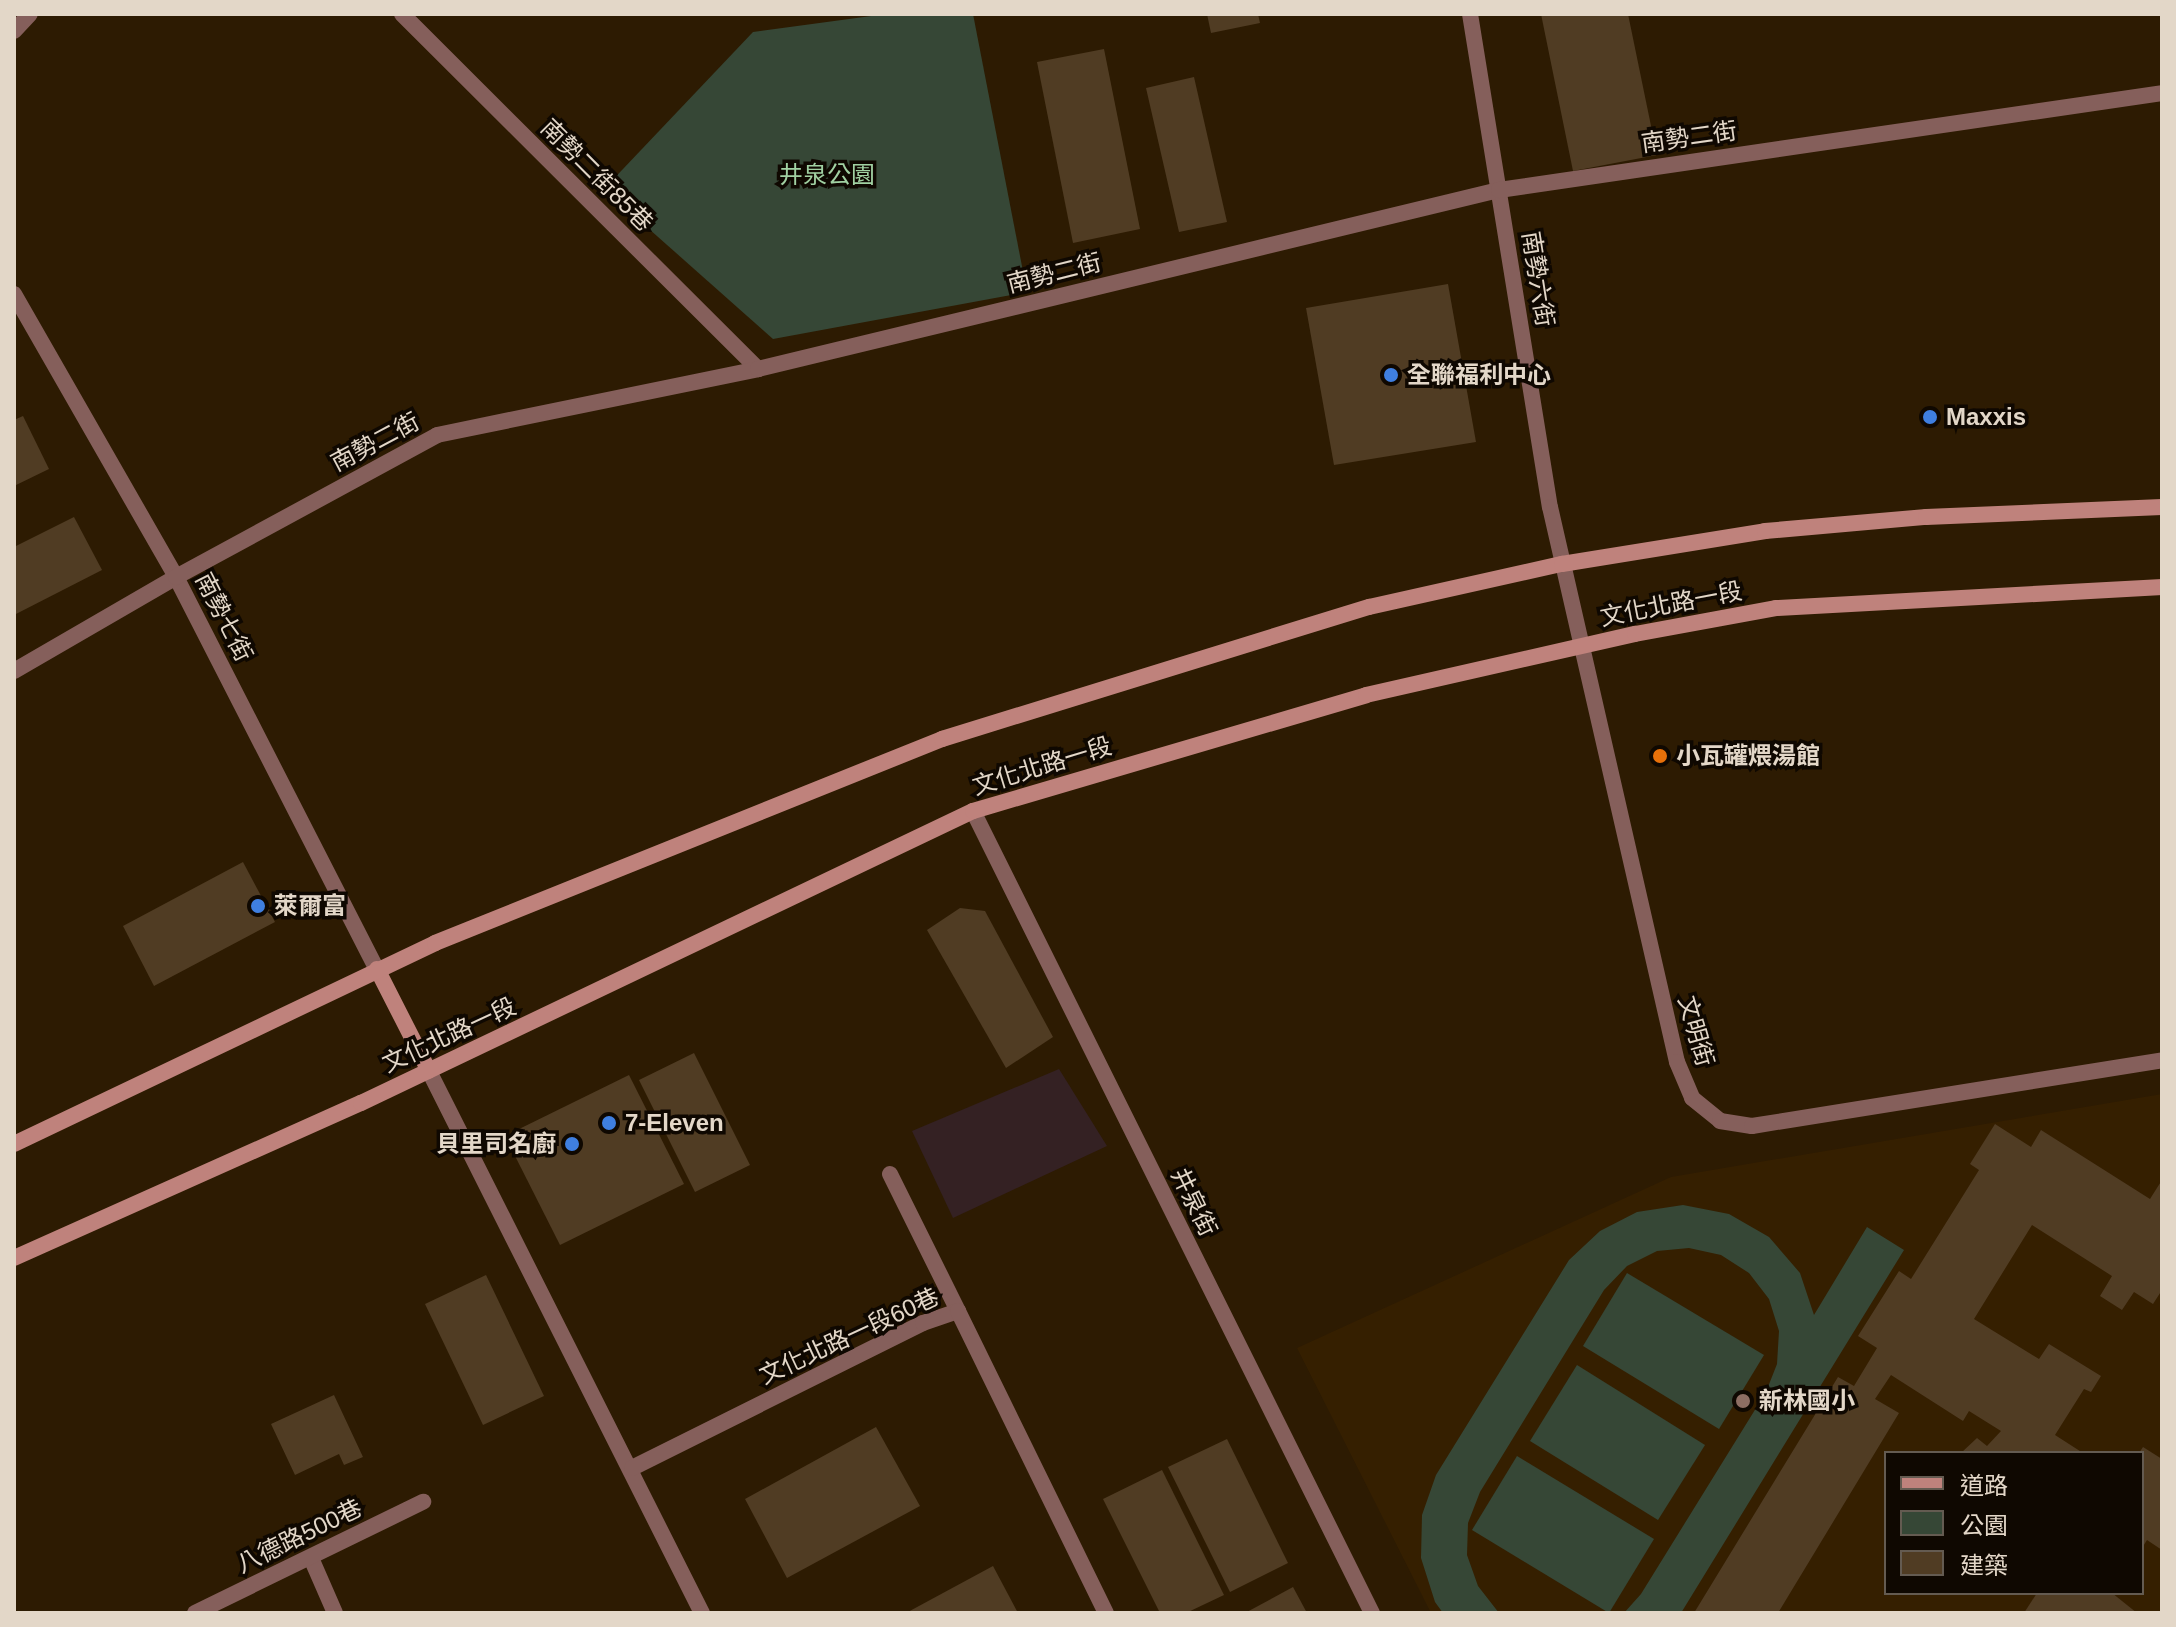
<!DOCTYPE html>
<html>
<head>
<meta charset="utf-8">
<style>
	body { margin:0 }
	#map { position:relative; width:2176px; height:1627px; overflow:hidden; background:#2d1b02; font-family:Arial,"Noto Sans TC",sans-serif }
	div>[style] { position:absolute }
	.industrial>* { inset:0; background:#342123 }
	.built>* { inset:0; background:#351f00 }
	.green>* { inset:0; background:#364736 }
	.building>* { inset:0; background:#503c23 }
	.lane>* { height:16px; margin:-8px; padding:0 8px; transform-origin:8px; border-radius:8px; background:#855f5b }
	.street>* { height:16px; margin:-8px; padding:0 8px; transform-origin:8px; border-radius:8px; background:#855f5b }
	.secondary>* { height:16px; margin:-8px; padding:0 8px; transform-origin:8px; border-radius:8px; background:#bf827c }
	.dots>* { width:22px; height:22px; translate:-50% -50%; box-sizing:border-box; border:4px solid #0f0801; border-radius:50% }
	span { translate:-50% -50%; white-space:nowrap; text-align:center; line-height:1.15; -webkit-text-stroke:7px #0f0801; paint-order:stroke }
	.street-label { font-size:24px; color:#e3d7c8 }
	.park-label { font-size:24px; color:#a1d1a2 }
	.poi-label { font-size:24px; color:#e3d7c8; font-weight:700 }
	.left { translate:0 -50%; text-align:left }
	.right { translate:-100% -50%; text-align:right }
	.frame { position:absolute; inset:0; border:16px solid #e3d7c8; pointer-events:none }
	.legend { position:absolute; left:1884px; top:1451px; width:260px; height:144px; box-sizing:border-box; background:#0f0801; border:2px solid #645b51; margin:0; padding:10px 14px; list-style:none; font-size:24px; color:#e3d7c8 }
	.legend li { display:flex; align-items:center; gap:16px; height:40px }
	.legend b { width:40px; border:2px solid #645b51 }
</style>
</head>
<body>
<div id="map">
	<div class="industrial">
		<div style="clip-path:polygon(1059px 1069px,1107px 1146px,953px 1218px,912px 1131px)"></div>
	</div>
	<div class="built">
		<div style="clip-path:polygon(evenodd,2162px 1094px,2162px 1613px,1431px 1613px,1297px 1348px,1671px 1177px,2162px 1094px,1886px 1453px,2142px 1453px,2142px 1593px,1886px 1593px,1886px 1453px)"></div>
	</div>
	<div class="green">
		<div style="clip-path:polygon(886px 14px,973px 14px,1027px 292px,773px 339px,604px 189px,753px 32px)"></div>
		<div style="clip-path:polygon(1683px 1205px,1729px 1214px,1769px 1237px,1800px 1273px,1814px 1315px,1867px 1227px,1904px 1250px,1681px 1613px,1624px 1613px,1641px 1594px,1766px 1392px,1777px 1364px,1779px 1331px,1769px 1299px,1749px 1273px,1721px 1255px,1689px 1248px,1657px 1251px,1627px 1266px,1604px 1290px,1480px 1492px,1468px 1523px,1467px 1555px,1478px 1586px,1499px 1613px,1443px 1613px,1435px 1602px,1421px 1558px,1422px 1515px,1436px 1475px,1569px 1260px,1600px 1231px,1637px 1212px)"></div>
		<div style="clip-path:polygon(1627px 1273px,1764px 1355px,1719px 1429px,1583px 1346px)"></div>
		<div style="clip-path:polygon(1577px 1365px,1705px 1445px,1658px 1520px,1530px 1441px)"></div>
		<div style="clip-path:polygon(1517px 1456px,1654px 1539px,1609px 1613px,1472px 1530px)"></div>
	</div>
	<div class="building">
		<div style="clip-path:polygon(1207px 14px,1258px 14px,1260px 23px,1211px 33px)"></div>
		<div style="clip-path:polygon(1541px 14px,1628px 14px,1657px 155px,1573px 171px)"></div>
		<div style="clip-path:polygon(1104px 49px,1140px 229px,1073px 243px,1037px 62px)"></div>
		<div style="clip-path:polygon(1194px 77px,1227px 222px,1179px 232px,1146px 88px)"></div>
		<div style="clip-path:polygon(1448px 284px,1476px 442px,1334px 465px,1306px 308px)"></div>
		<div style="clip-path:polygon(23px 416px,49px 469px,14px 486px,14px 420px)"></div>
		<div style="clip-path:polygon(74px 517px,102px 570px,14px 615px,14px 547px)"></div>
		<div style="clip-path:polygon(243px 862px,275px 922px,154px 986px,123px 926px)"></div>
		<div style="clip-path:polygon(960px 908px,985px 911px,1053px 1037px,1006px 1068px,927px 930px)"></div>
		<div style="clip-path:polygon(694px 1053px,750px 1165px,695px 1192px,639px 1080px)"></div>
		<div style="clip-path:polygon(629px 1075px,684px 1184px,560px 1245px,512px 1150px,513px 1132px)"></div>
		<div style="clip-path:polygon(1995px 1124px,2031px 1147px,2041px 1130px,2150px 1199px,2162px 1180px,2162px 1290px,2153px 1304px,2134px 1292px,2122px 1310px,2100px 1296px,2112px 1276px,2032px 1225px,1974px 1319px,2039px 1359px,2049px 1344px,2101px 1376px,2091px 1392px,2084px 1389px,2055px 1435px,2083px 1453px,1961px 1453px,1977px 1438px,1987px 1446px,2001px 1431px,1969px 1411px,1963px 1421px,1891px 1375px,1875px 1399px,1899px 1413px,1778px 1613px,1694px 1613px,1838px 1377px,1854px 1386px,1877px 1348px,1858px 1336px,1899px 1271px,1911px 1279px,1979px 1170px,1970px 1164px)"></div>
		<div style="clip-path:polygon(486px 1275px,544px 1396px,483px 1425px,425px 1304px)"></div>
		<div style="clip-path:polygon(334px 1395px,363px 1457px,344px 1465px,339px 1454px,295px 1475px,271px 1424px)"></div>
		<div style="clip-path:polygon(876px 1427px,920px 1506px,787px 1578px,745px 1499px)"></div>
		<div style="clip-path:polygon(1227px 1439px,1288px 1563px,1230px 1592px,1168px 1467px)"></div>
		<div style="clip-path:polygon(2143px 1447px,2162px 1459px,2162px 1550px,2147px 1540px,2142px 1548px,2139px 1453px)"></div>
		<div style="clip-path:polygon(1162px 1470px,1224px 1595px,1186px 1613px,1160px 1613px,1103px 1499px)"></div>
		<div style="clip-path:polygon(993px 1566px,1018px 1613px,906px 1613px)"></div>
		<div style="clip-path:polygon(1293px 1587px,1307px 1613px,1245px 1613px)"></div>
		<div style="clip-path:polygon(2037px 1593px,2112px 1593px,2137px 1613px,2024px 1613px)"></div>
	</div>
	<div class="lane">
		<div style="left:402px;top:14px;width:503px;rotate:44.92deg"></div>
		<div style="left:890px;top:1174px;width:153px;rotate:63.6deg"></div>
	</div>
	<div class="street">
		<div style="left:1470px;top:14px;width:499px;rotate:80.8deg"></div>
		<div style="left:1550px;top:507px;width:569px;rotate:77.11deg"></div>
		<div style="left:1677px;top:1062px;width:39px;rotate:67deg"></div>
		<div style="left:1692px;top:1098px;width:36px;rotate:39deg"></div>
		<div style="left:1720px;top:1121px;width:32px;rotate:9deg"></div>
		<div style="left:1752px;top:1126px;width:415px;rotate:-9.1deg"></div>
		<div style="left:14px;top:31px;width:23px;rotate:-47deg"></div>
		<div style="left:14px;top:294px;width:326px;rotate:60.2deg"></div>
		<div style="left:176px;top:577px;width:441px;rotate:62.9deg"></div>
		<div style="left:14px;top:671px;width:187px;rotate:-30.1deg"></div>
		<div style="left:176px;top:577px;width:297px;rotate:-28.5deg"></div>
		<div style="left:437px;top:435px;width:328px;rotate:-11.6deg"></div>
		<div style="left:758px;top:369px;width:762px;rotate:-13.58deg"></div>
		<div style="left:1499px;top:190px;width:670px;rotate:-8.32deg"></div>
		<div style="left:973px;top:811px;width:896px;rotate:63.55deg"></div>
		<div style="left:429px;top:1071px;width:607px;rotate:63.27deg"></div>
		<div style="left:632px;top:1468px;width:325px;rotate:-26.5deg"></div>
		<div style="left:923px;top:1323px;width:37px;rotate:-19deg"></div>
		<div style="left:958px;top:1311px;width:336px;rotate:63.9deg"></div>
		<div style="left:311px;top:1558px;width:60px;rotate:66.4deg"></div>
		<div style="left:195px;top:1613px;width:254px;rotate:-26deg"></div>
	</div>
	<div class="secondary">
		<div style="left:377px;top:969px;width:114px;rotate:63deg"></div>
		<div style="left:14px;top:1144px;width:467px;rotate:-25.5deg"></div>
		<div style="left:435px;top:943px;width:547px;rotate:-21.92deg"></div>
		<div style="left:942px;top:739px;width:447px;rotate:-17.2deg"></div>
		<div style="left:1369px;top:607px;width:198px;rotate:-12.6deg"></div>
		<div style="left:1562px;top:564px;width:206px;rotate:-9.2deg"></div>
		<div style="left:1765px;top:531px;width:162px;rotate:-5deg"></div>
		<div style="left:1926px;top:517px;width:236px;rotate:-2.4deg"></div>
		<div style="left:14px;top:1258px;width:380px;rotate:-24.1deg"></div>
		<div style="left:361px;top:1103px;width:678px;rotate:-25.51deg"></div>
		<div style="left:973px;top:811px;width:410px;rotate:-16.4deg"></div>
		<div style="left:1366px;top:695px;width:276px;rotate:-12.8deg"></div>
		<div style="left:1635px;top:634px;width:143px;rotate:-10.4deg"></div>
		<div style="left:1776px;top:608px;width:387px;rotate:-3.1deg"></div>
	</div>
	<div class="dots">
		<div style="left:1391px;top:375px;background:#3f7fe0"></div>
		<div style="left:1930px;top:417px;background:#3f7fe0"></div>
		<div style="left:1660px;top:756px;background:#e8710a"></div>
		<div style="left:258px;top:906px;background:#3f7fe0"></div>
		<div style="left:609px;top:1123px;background:#3f7fe0"></div>
		<div style="left:572px;top:1144px;background:#3f7fe0"></div>
		<div style="left:1743px;top:1401px;background:#8d6e63"></div>
	</div>
	<div class="street-label">
		<span style="left:1689px;top:137px;rotate:-8deg">南勢二街</span>
		<span style="left:597px;top:175px;rotate:45deg">南勢二街85巷</span>
		<span style="left:1054px;top:273px;rotate:-14deg">南勢二街</span>
		<span style="left:1538px;top:279px;rotate:81deg">南勢六街</span>
		<span style="left:375px;top:442px;rotate:-28deg">南勢二街</span>
		<span style="left:1671px;top:604px;rotate:-11deg">文化北路一段</span>
		<span style="left:224px;top:617px;rotate:63deg">南勢七街</span>
		<span style="left:1042px;top:766px;rotate:-17deg">文化北路一段</span>
		<span style="left:1696px;top:1031px;rotate:74deg">文明街</span>
		<span style="left:449px;top:1035px;rotate:-25deg">文化北路一段</span>
		<span style="left:1194px;top:1202px;rotate:64deg">井泉街</span>
		<span style="left:849px;top:1336px;rotate:-25deg">文化北路一段60巷</span>
		<span style="left:299px;top:1536px;rotate:-26deg">八德路500巷</span>
	</div>
	<div class="park-label">
		<span style="left:827px;top:175px">井泉公園</span>
	</div>
	<div class="poi-label">
		<span class="left" style="left:1407px;top:375px">全聯福利中心</span>
		<span class="left" style="left:1946px;top:417px">Maxxis</span>
		<span class="left" style="left:1676px;top:756px">小瓦罐煨湯館</span>
		<span class="left" style="left:274px;top:906px">萊爾富</span>
		<span class="left" style="left:625px;top:1123px">7-Eleven</span>
		<span class="right" style="left:556px;top:1144px">貝里司名廚</span>
		<span class="left" style="left:1759px;top:1401px">新林國小</span>
	</div>
	<div class="frame"></div>
	<ul class="legend">
	<li><b style="height:10px;background:#bf827c"></b>道路</li>
	<li><b style="height:22px;background:#364736"></b>公園</li>
	<li><b style="height:22px;background:#503c23"></b>建築</li>
	</ul>
</div>
</body>
</html>
